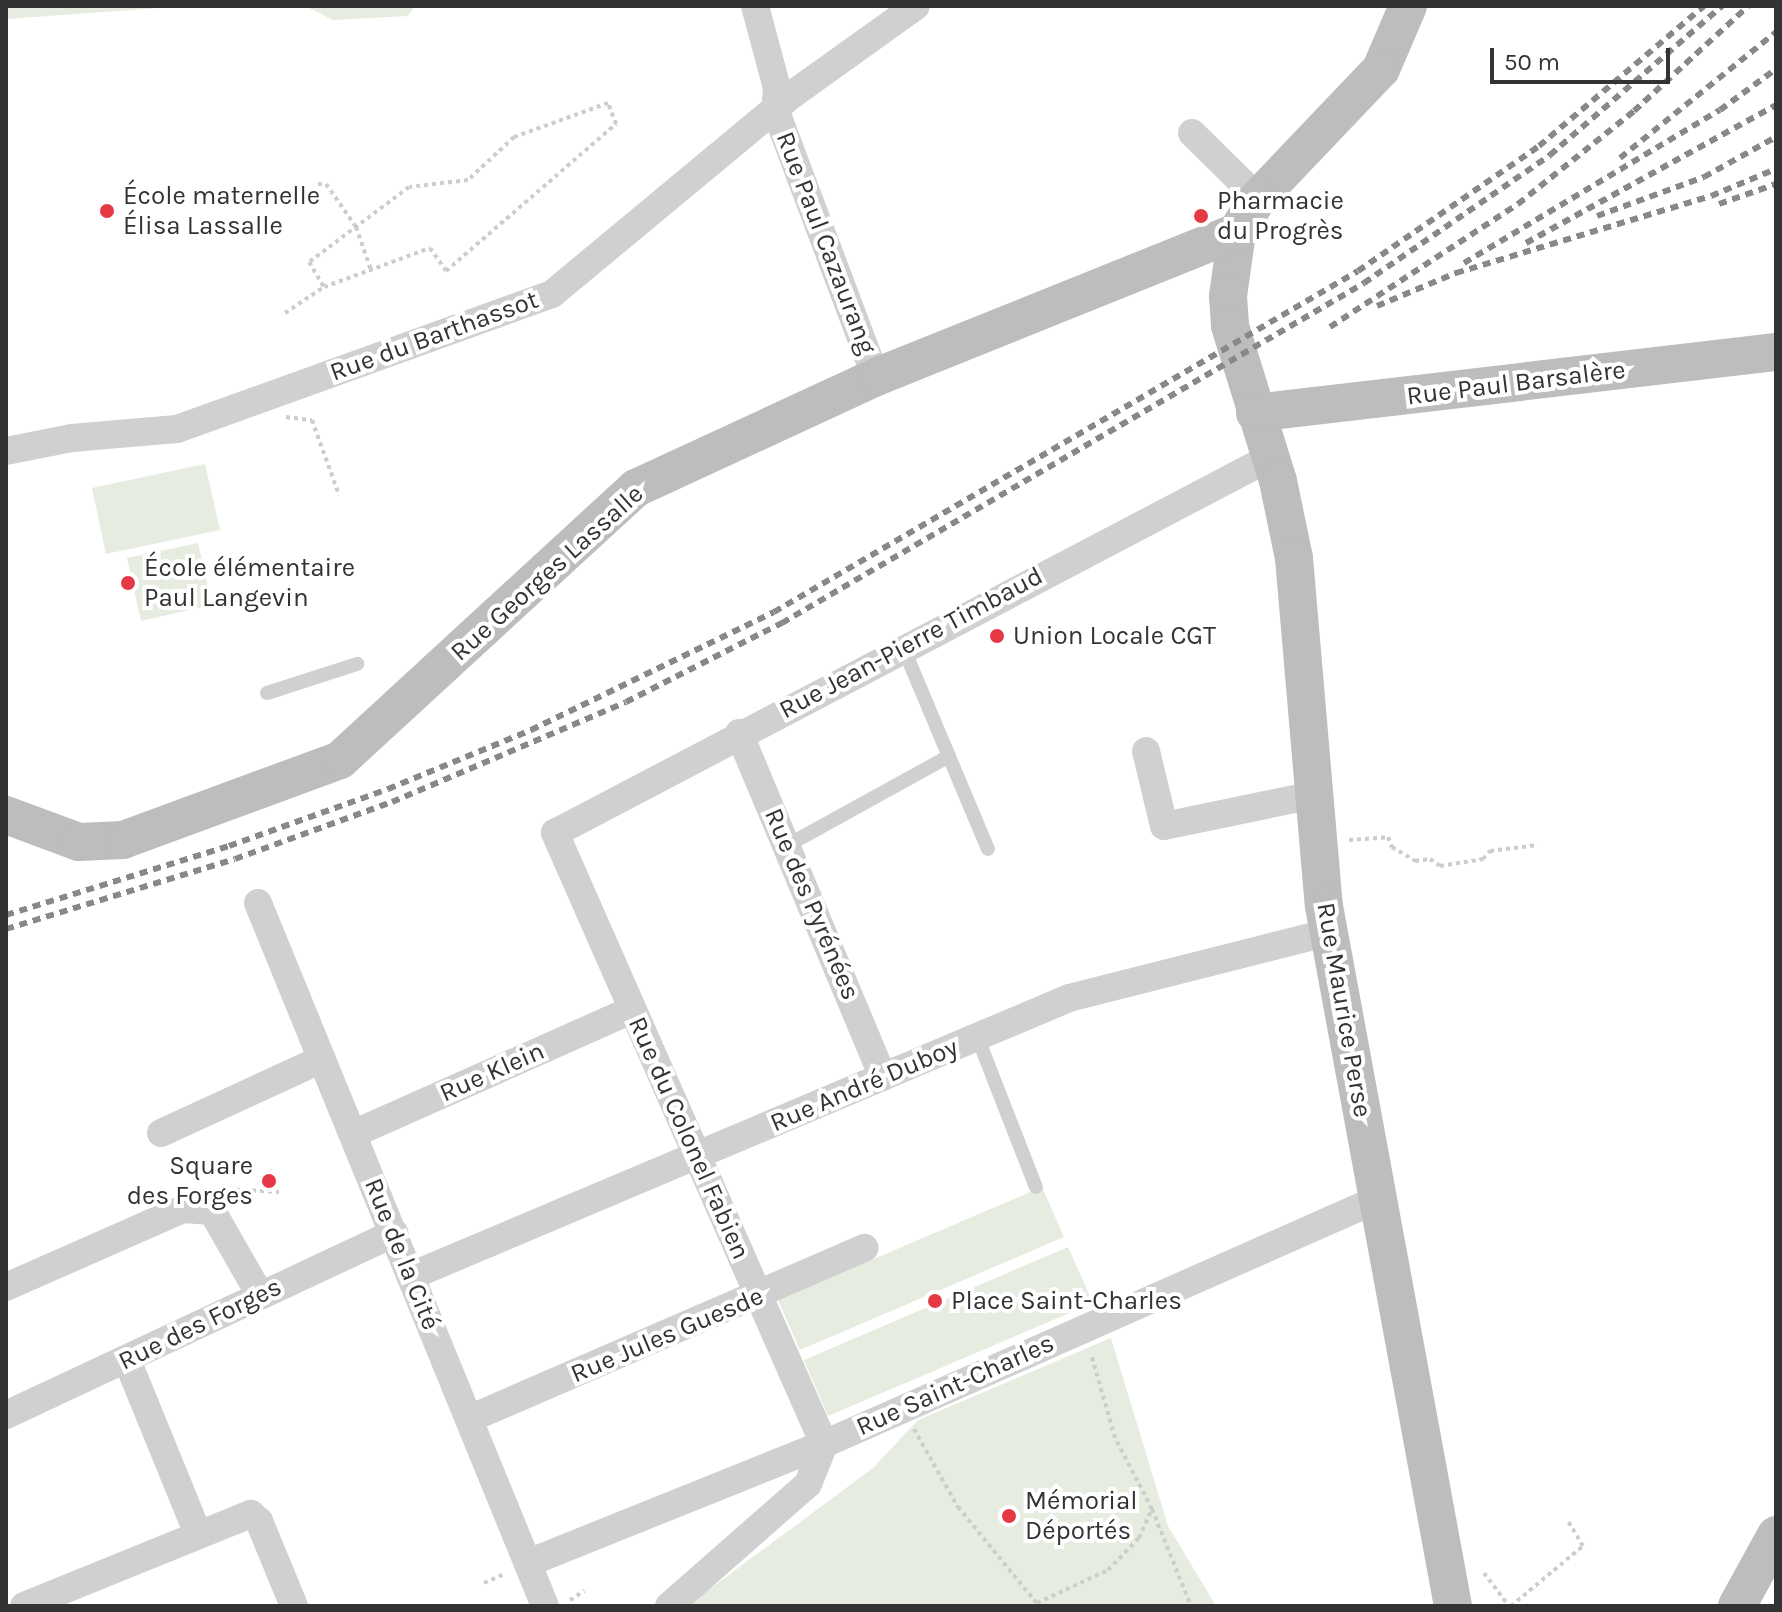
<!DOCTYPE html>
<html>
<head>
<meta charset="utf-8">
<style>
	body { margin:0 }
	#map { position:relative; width:1782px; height:1612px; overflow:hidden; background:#fff; font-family:Karla,sans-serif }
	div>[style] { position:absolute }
	.green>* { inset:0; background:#e6ecdf }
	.path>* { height:4px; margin-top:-2px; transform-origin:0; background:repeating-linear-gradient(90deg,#cdcdcd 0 4px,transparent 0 8px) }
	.lane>* { height:14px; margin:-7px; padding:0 7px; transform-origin:7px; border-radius:7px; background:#d0d0d0 }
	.street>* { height:28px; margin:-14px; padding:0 14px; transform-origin:14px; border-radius:14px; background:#d0d0d0 }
	.secondary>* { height:38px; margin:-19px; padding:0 19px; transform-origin:19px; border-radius:19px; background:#bdbdbd }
	.rail>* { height:6px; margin-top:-3px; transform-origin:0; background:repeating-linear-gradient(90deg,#888 0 8px,transparent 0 14px) }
	.dots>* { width:22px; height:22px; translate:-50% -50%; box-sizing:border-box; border:4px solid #fff; border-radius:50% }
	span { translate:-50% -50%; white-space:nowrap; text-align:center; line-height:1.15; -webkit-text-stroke:8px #fff; paint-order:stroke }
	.poi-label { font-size:26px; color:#333 }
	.left { translate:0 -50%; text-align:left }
	.right { translate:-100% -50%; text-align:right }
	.street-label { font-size:26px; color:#333 }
	.frame { position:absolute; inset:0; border:8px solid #333; pointer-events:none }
	.scale { position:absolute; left:1490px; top:48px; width:180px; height:36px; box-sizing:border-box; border:4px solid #333; border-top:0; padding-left:10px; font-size:24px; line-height:28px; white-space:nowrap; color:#333; -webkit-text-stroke:6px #fff; paint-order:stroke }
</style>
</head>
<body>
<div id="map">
	<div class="green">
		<div style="clip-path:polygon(6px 6px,187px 6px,6px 19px)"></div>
		<div style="clip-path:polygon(305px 6px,415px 6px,408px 16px,333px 20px)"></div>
		<div style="clip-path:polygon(205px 464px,220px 530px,106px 554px,92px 488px)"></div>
		<div style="clip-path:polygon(198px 543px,212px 605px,141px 621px,127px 558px)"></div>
		<div style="clip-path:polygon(1042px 1187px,1064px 1237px,800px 1350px,778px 1300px)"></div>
		<div style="clip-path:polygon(1068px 1247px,1093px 1303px,828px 1416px,804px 1360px)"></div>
		<div style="clip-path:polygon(1111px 1338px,1168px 1526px,1216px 1606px,687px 1606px,873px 1468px,918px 1420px)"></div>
	</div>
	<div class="path">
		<div style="left:318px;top:184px;width:8px"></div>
		<div style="left:326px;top:184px;width:52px;rotate:55.1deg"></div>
		<div style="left:356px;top:227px;width:46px;rotate:70.8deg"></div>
		<div style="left:285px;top:313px;width:47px;rotate:-33.7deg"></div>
		<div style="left:324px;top:287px;width:113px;rotate:-20.2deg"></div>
		<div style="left:430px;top:248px;width:28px;rotate:55deg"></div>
		<div style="left:446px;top:271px;width:225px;rotate:-40.9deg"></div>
		<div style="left:616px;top:124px;width:22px;rotate:-111deg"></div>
		<div style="left:608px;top:103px;width:100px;rotate:160.1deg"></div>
		<div style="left:514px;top:137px;width:63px;rotate:136.9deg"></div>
		<div style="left:468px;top:180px;width:59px;rotate:173.2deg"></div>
		<div style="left:409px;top:187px;width:125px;rotate:143.1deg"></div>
		<div style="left:309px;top:262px;width:29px;rotate:59deg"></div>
		<div style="left:286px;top:417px;width:26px;rotate:7deg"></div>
		<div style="left:312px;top:420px;width:80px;rotate:70.2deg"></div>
		<div style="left:1349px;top:840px;width:39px;rotate:-4deg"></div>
		<div style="left:1388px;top:837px;width:11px;rotate:68deg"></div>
		<div style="left:1392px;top:847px;width:27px;rotate:31deg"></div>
		<div style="left:1415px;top:861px;width:15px;rotate:-8deg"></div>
		<div style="left:1430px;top:859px;width:12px;rotate:35deg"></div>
		<div style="left:1440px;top:866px;width:44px;rotate:-9.2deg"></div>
		<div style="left:1483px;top:859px;width:11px;rotate:-49deg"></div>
		<div style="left:1490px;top:851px;width:48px;rotate:-7.1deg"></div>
		<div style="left:228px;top:1189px;width:51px;rotate:3.4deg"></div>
		<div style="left:914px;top:1429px;width:90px;rotate:60.6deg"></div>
		<div style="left:958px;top:1507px;width:128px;rotate:50.7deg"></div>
		<div style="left:1152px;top:1509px;width:105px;rotate:68.1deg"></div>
		<div style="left:1484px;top:1573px;width:41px;rotate:52.9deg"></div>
		<div style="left:484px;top:1583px;width:22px;rotate:-24deg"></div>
		<div style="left:570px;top:1600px;width:17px;rotate:-33deg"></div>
		<div style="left:1037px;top:1603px;width:78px;rotate:-24.9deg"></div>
		<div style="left:1108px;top:1570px;width:45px;rotate:-45.9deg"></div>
		<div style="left:1139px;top:1538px;width:32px;rotate:-66deg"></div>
		<div style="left:1152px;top:1509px;width:80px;rotate:-117.5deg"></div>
		<div style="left:1115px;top:1438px;width:87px;rotate:-105.9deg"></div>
		<div style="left:1511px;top:1606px;width:94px;rotate:-39.8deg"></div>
		<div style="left:1583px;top:1546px;width:31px;rotate:-121deg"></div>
	</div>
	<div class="lane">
		<div style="left:903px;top:647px;width:219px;rotate:67.2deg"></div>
		<div style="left:267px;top:693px;width:95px;rotate:-17.9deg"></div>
		<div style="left:788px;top:845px;width:184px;rotate:-28.9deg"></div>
		<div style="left:977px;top:1036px;width:162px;rotate:68.7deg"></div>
	</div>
	<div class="street">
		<div style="left:755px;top:6px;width:85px;rotate:75deg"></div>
		<div style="left:777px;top:88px;width:21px;rotate:95deg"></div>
		<div style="left:775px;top:109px;width:286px;rotate:69.4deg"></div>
		<div style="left:1192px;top:133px;width:93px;rotate:44.6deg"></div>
		<div style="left:6px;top:451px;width:67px;rotate:-11.1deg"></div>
		<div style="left:72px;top:438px;width:105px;rotate:-4.9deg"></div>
		<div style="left:177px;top:429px;width:399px;rotate:-19.8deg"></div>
		<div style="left:552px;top:294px;width:313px;rotate:-39.7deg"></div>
		<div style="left:793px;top:94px;width:151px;rotate:-35.6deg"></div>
		<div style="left:739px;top:733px;width:373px;rotate:67.3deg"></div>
		<div style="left:1146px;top:751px;width:77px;rotate:76.5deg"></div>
		<div style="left:1164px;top:826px;width:153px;rotate:-11.7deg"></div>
		<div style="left:258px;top:903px;width:759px;rotate:67.79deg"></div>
		<div style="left:161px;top:1133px;width:177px;rotate:-24.7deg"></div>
		<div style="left:353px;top:1134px;width:305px;rotate:-24deg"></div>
		<div style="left:411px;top:1276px;width:714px;rotate:-22.9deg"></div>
		<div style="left:1069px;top:998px;width:269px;rotate:-14.2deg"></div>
		<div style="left:6px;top:1287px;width:193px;rotate:-23.8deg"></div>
		<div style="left:183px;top:1209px;width:29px;rotate:4deg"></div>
		<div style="left:212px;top:1211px;width:95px;rotate:60.2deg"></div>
		<div style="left:127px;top:1360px;width:188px;rotate:67.8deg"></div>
		<div style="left:6px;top:1415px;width:429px;rotate:-25.1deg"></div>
		<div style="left:469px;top:1419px;width:431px;rotate:-23.4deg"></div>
		<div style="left:528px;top:1563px;width:319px;rotate:-21.9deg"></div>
		<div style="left:824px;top:1444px;width:606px;rotate:-23.86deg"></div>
		<div style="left:24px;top:1606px;width:245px;rotate:-22.1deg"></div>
		<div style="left:251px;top:1514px;width:11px;rotate:41deg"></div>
		<div style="left:259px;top:1521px;width:92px;rotate:67.6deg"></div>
		<div style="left:669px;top:1606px;width:185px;rotate:-41.3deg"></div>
		<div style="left:808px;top:1484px;width:43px;rotate:-68.2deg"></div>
		<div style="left:824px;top:1444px;width:668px;rotate:-113.76deg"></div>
		<div style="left:555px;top:833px;width:806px;rotate:-27.71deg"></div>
	</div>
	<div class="secondary">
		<div style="left:1408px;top:6px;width:69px;rotate:113.2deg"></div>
		<div style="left:1381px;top:69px;width:178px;rotate:133.6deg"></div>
		<div style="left:1258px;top:198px;width:40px;rotate:122deg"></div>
		<div style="left:1237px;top:232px;width:65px;rotate:98deg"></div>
		<div style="left:1228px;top:296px;width:30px;rotate:86deg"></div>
		<div style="left:1230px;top:326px;width:162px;rotate:72.8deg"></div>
		<div style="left:1278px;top:481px;width:79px;rotate:78.3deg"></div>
		<div style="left:1294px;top:558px;width:349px;rotate:85.1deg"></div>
		<div style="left:1324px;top:906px;width:712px;rotate:79.56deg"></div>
		<div style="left:1255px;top:413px;width:525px;rotate:-6.68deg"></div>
		<div style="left:6px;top:815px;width:78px;rotate:20.3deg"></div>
		<div style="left:79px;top:842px;width:44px;rotate:-2.6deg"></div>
		<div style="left:123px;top:840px;width:231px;rotate:-20.2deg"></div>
		<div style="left:340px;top:760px;width:402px;rotate:-42.6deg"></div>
		<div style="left:636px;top:488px;width:264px;rotate:-24.8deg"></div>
		<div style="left:876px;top:377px;width:389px;rotate:-21.9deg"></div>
		<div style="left:1737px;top:1606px;width:81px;rotate:-61.2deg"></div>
	</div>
	<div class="rail">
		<div style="left:1620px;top:158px;width:201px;rotate:-38.9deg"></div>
		<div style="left:1719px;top:204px;width:60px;rotate:-19.3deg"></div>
		<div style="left:1597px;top:216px;width:114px;rotate:-20deg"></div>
		<div style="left:1704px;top:177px;width:82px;rotate:-29.1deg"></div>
		<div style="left:1526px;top:243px;width:286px;rotate:-28.9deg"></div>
		<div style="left:1464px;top:263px;width:298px;rotate:-30.9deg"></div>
		<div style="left:1720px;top:110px;width:69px;rotate:-36.2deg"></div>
		<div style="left:1377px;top:306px;width:86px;rotate:-22.7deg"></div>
		<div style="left:1456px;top:273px;width:266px;rotate:-16.8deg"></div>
		<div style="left:1711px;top:196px;width:70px;rotate:-22.6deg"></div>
		<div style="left:1330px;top:327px;width:225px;rotate:-33.2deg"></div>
		<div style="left:1518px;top:204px;width:149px;rotate:-38.7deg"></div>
		<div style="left:1634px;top:111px;width:155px;rotate:-42.6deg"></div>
		<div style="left:6px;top:915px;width:233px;rotate:-17.2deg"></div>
		<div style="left:229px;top:846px;width:169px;rotate:-19.7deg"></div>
		<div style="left:388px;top:789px;width:155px;rotate:-22.4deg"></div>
		<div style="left:531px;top:730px;width:270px;rotate:-25.9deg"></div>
		<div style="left:774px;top:612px;width:676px;rotate:-30.28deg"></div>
		<div style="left:1358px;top:271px;width:220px;rotate:-34.6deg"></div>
		<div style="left:1539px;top:146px;width:216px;rotate:-40.3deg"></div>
		<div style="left:6px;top:929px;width:239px;rotate:-17deg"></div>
		<div style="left:235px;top:859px;width:167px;rotate:-20deg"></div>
		<div style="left:392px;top:802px;width:254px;rotate:-23.1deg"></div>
		<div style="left:626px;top:702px;width:175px;rotate:-26.9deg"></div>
		<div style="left:782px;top:623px;width:674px;rotate:-30.29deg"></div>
		<div style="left:1364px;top:283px;width:226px;rotate:-34.5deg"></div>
		<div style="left:1550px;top:155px;width:228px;rotate:-40.9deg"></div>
	</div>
	<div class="dots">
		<div style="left:107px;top:211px;background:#e63946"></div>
		<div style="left:1201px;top:216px;background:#e63946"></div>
		<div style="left:128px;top:583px;background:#e63946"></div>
		<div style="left:997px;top:636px;background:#e63946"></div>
		<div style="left:269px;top:1181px;background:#e63946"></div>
		<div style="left:935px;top:1301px;background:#e63946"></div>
		<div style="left:1009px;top:1516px;background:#e63946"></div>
	</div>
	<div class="poi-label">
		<span class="left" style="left:123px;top:211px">École maternelle<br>Élisa Lassalle</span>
		<span class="left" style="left:1217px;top:216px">Pharmacie<br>du Progrès</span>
		<span class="left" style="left:144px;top:583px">École élémentaire<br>Paul Langevin</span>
		<span class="left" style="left:1013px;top:636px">Union Locale CGT</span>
		<span class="right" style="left:253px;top:1181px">Square<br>des Forges</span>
		<span class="left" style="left:951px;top:1301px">Place Saint-Charles</span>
		<span class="left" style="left:1025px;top:1516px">Mémorial<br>Déportés</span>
	</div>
	<div class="street-label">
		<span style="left:826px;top:243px;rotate:69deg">Rue Paul Cazaurang</span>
		<span style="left:434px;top:336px;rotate:-20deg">Rue du Barthassot</span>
		<span style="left:1516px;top:383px;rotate:-7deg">Rue Paul Barsalère</span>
		<span style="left:547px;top:573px;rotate:-42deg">Rue Georges Lassalle</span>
		<span style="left:911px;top:643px;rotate:-28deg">Rue Jean-Pierre Timbaud</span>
		<span style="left:812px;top:904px;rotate:67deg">Rue des Pyrénées</span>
		<span style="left:1344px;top:1010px;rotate:80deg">Rue Maurice Perse</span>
		<span style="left:492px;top:1072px;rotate:-24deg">Rue Klein</span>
		<span style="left:864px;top:1085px;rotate:-23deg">Rue André Duboy</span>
		<span style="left:689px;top:1138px;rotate:66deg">Rue du Colonel Fabien</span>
		<span style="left:402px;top:1254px;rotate:68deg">Rue de la Cité</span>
		<span style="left:200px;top:1324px;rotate:-26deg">Rue des Forges</span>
		<span style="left:667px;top:1335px;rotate:-23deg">Rue Jules Guesde</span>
		<span style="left:955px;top:1385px;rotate:-24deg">Rue Saint-Charles</span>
	</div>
	<div class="frame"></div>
	<div class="scale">50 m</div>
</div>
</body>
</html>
